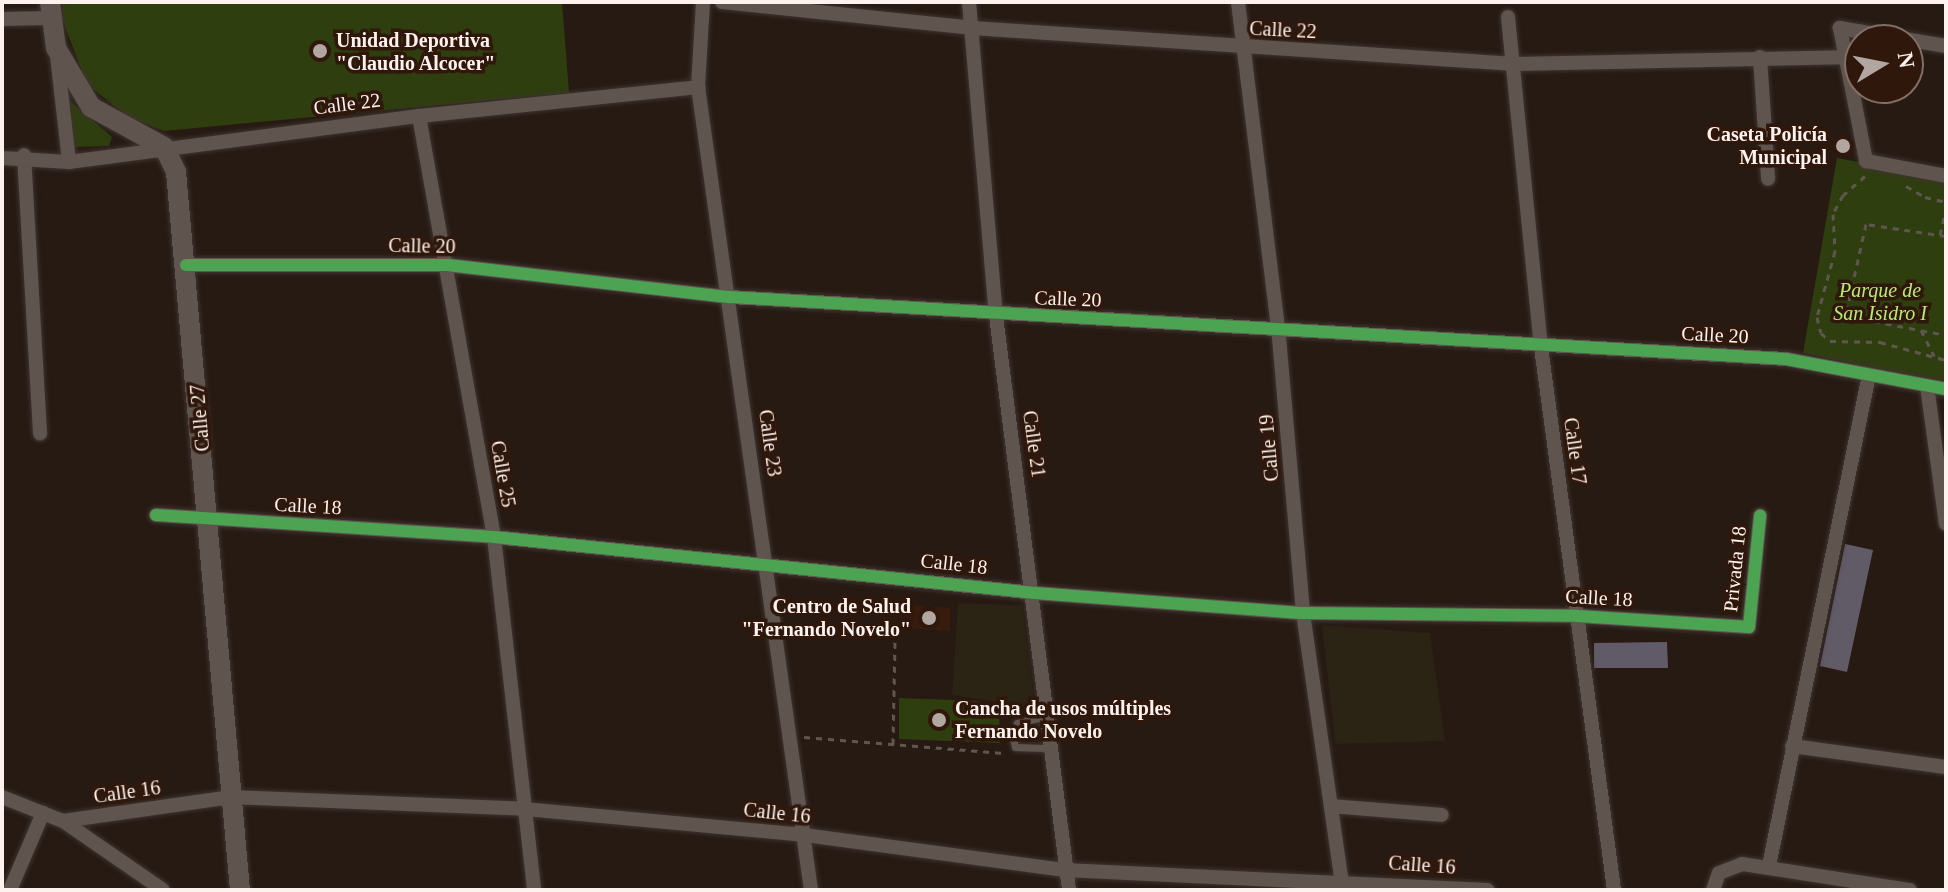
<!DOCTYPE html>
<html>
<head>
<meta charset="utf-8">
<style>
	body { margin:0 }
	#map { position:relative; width:1948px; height:892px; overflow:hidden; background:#271a13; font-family:"Times New Roman",serif }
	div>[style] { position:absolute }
	.built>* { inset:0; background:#371b0d }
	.education>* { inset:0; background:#2b2314 }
	.green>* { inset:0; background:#2f3e0f }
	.building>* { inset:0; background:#615b68 }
	.path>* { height:3px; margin-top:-1.5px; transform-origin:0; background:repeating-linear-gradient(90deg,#5f5650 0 6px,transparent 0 12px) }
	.roads { filter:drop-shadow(0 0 2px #3e3430) drop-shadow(0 0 2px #3e3430) }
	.lane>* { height:7px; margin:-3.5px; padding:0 3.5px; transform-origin:3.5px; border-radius:3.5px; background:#5f544e }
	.street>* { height:14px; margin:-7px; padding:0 7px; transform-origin:7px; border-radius:7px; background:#5f544e }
	.secondary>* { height:20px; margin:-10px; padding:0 10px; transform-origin:10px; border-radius:10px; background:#5f544e }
	.cycleway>* { height:12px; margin:-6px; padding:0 6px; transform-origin:6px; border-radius:6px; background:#4ca352 }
	.dots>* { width:22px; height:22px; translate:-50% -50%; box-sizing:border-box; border:4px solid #2f170b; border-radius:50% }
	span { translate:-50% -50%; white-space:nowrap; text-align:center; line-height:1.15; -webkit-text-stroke:7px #2f170b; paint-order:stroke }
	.street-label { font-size:20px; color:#fdf2ed }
	.poi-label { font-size:20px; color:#fdf2ed; font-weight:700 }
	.left { translate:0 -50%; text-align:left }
	.right { translate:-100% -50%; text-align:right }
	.park-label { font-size:20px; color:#b8eb74; font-style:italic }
	.frame { position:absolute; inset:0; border:4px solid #fdf2ed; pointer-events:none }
	.north { position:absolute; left:1844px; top:24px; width:80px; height:80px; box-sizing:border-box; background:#2f170b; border:2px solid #816f65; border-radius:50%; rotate:80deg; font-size:22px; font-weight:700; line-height:32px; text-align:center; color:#fdf2ed }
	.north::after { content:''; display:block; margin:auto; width:28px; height:36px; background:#b2a6a1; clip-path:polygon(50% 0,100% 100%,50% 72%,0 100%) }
</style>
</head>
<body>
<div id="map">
	<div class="built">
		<div style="clip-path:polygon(908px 605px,951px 608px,950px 631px,907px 628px)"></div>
	</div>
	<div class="education">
		<div style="clip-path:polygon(958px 603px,1022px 605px,1035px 708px,952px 695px)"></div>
		<div style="clip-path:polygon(1322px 625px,1430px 633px,1445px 741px,1335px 744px)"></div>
	</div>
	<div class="green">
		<div style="clip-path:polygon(62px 2px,562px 2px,569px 93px,164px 131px,128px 117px,87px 84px,62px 19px)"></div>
		<div style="clip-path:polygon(68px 99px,112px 137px,109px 146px,73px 147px)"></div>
		<div style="clip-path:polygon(1837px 158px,1946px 178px,1946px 385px,1803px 353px)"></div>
		<div style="clip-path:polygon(899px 698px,979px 701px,999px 708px,1000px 743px,899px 739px)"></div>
	</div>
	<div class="building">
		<div style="clip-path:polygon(1845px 544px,1873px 550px,1847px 672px,1820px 666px)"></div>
		<div style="clip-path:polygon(1667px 642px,1668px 668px,1594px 668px,1594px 643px)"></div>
	</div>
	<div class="path">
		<div style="left:1865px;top:176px;width:29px;rotate:139deg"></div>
		<div style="left:1843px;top:195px;width:21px;rotate:118deg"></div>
		<div style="left:1833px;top:214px;width:37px;rotate:87deg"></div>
		<div style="left:1835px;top:251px;width:68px;rotate:105.3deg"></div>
		<div style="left:1817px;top:317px;width:16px;rotate:76deg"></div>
		<div style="left:1821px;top:333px;width:12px;rotate:42deg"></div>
		<div style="left:1830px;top:341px;width:50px;rotate:1.1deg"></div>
		<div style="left:1880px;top:342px;width:68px;rotate:15.3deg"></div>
		<div style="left:1906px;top:186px;width:22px;rotate:30deg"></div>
		<div style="left:1925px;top:197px;width:22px;rotate:13deg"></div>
		<div style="left:1940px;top:235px;width:27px;rotate:-77deg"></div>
		<div style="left:1946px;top:236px;width:81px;rotate:-171.5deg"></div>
		<div style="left:1866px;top:224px;width:87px;rotate:102.6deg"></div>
		<div style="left:1847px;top:309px;width:18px;rotate:34deg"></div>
		<div style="left:1862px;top:319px;width:86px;rotate:10.8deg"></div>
		<div style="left:1921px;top:330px;width:29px;rotate:63deg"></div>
		<div style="left:804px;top:737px;width:200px;rotate:4.6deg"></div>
		<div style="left:893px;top:744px;width:105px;rotate:-88.9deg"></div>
	</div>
	<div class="roads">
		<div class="lane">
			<div style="left:1046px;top:716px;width:30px;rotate:166deg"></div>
			<div style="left:1017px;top:723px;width:16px;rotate:105deg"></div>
			<div style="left:1013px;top:738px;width:9px;rotate:77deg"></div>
			<div style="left:1015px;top:747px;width:36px;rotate:2deg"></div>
		</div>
		<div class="street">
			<div style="left:703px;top:2px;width:85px;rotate:93.4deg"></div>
			<div style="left:698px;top:87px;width:811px;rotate:81.99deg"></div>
			<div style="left:722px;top:2px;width:251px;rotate:5.9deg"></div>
			<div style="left:972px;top:28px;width:544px;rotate:3.79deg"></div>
			<div style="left:1515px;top:64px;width:328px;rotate:-1.2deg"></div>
			<div style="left:969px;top:2px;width:315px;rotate:85.1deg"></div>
			<div style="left:996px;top:316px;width:579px;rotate:82.75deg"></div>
			<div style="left:1238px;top:2px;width:326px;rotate:83deg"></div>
			<div style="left:1278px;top:326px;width:288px;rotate:85deg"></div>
			<div style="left:1303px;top:613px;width:280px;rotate:81.8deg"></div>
			<div style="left:1508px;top:17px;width:332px;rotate:84.3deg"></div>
			<div style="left:1541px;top:347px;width:548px;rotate:82.34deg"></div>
			<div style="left:2px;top:19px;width:48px;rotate:-1.2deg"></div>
			<div style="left:1946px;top:46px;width:108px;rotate:-170.4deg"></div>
			<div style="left:1840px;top:28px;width:136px;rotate:78.9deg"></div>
			<div style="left:1866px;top:161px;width:81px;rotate:10.6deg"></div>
			<div style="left:57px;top:56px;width:107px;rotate:83.5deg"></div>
			<div style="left:1760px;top:57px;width:122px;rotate:86.2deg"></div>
			<div style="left:419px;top:116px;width:428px;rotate:79.9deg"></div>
			<div style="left:494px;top:537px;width:355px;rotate:83.5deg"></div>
			<div style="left:24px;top:155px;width:279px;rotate:86.7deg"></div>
			<div style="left:2px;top:158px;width:67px;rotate:3.4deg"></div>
			<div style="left:69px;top:162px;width:353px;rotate:-7.5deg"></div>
			<div style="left:419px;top:116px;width:281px;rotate:-5.9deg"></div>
			<div style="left:186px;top:265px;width:261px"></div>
			<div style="left:447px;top:265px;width:285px;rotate:6.5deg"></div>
			<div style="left:730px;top:297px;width:1058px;rotate:3.36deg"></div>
			<div style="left:1786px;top:359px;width:163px;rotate:10.6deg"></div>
			<div style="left:1927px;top:386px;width:139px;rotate:82.2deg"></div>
			<div style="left:156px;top:515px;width:339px;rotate:3.7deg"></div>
			<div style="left:494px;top:537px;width:544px;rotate:5.91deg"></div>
			<div style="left:1035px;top:593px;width:269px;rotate:4.3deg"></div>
			<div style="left:1303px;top:613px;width:274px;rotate:0.6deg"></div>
			<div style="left:1577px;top:616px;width:172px;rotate:3.7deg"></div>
			<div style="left:1749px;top:627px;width:112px;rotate:-84.3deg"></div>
			<div style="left:1792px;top:746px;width:155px;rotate:7.8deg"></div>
			<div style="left:2px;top:797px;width:66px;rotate:21.5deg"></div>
			<div style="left:63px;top:821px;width:121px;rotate:34.6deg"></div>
			<div style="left:1331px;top:806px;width:111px;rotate:4.6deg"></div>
			<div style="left:63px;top:821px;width:170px;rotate:-8.1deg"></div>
			<div style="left:231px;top:797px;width:294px;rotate:2.3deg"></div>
			<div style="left:525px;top:809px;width:281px;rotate:5.3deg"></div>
			<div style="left:805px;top:835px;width:261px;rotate:7.7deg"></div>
			<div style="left:1064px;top:870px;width:424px;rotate:2.7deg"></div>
			<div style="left:1769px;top:866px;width:501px;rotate:-78.49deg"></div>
			<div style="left:10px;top:890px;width:84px;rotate:-66.8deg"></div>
			<div style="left:1713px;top:890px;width:18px;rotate:-71deg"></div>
			<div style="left:1719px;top:873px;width:25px;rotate:-21deg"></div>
			<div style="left:1742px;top:864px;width:170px;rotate:8.8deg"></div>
		</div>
		<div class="secondary">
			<div style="left:50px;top:2px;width:46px;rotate:82.6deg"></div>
			<div style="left:56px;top:48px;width:69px;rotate:59.3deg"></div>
			<div style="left:91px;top:107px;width:83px;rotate:28.7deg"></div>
			<div style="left:164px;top:147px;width:28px;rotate:64deg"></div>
			<div style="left:176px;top:172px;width:721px;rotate:84.91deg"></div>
		</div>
	</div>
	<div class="cycleway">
		<div style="left:186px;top:265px;width:261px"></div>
		<div style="left:447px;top:265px;width:285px;rotate:6.5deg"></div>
		<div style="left:730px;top:297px;width:1058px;rotate:3.36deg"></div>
		<div style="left:1786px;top:359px;width:163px;rotate:10.6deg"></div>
		<div style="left:156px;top:515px;width:339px;rotate:3.7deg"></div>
		<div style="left:494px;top:537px;width:544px;rotate:5.91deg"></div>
		<div style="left:1035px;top:593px;width:269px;rotate:4.3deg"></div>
		<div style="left:1303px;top:613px;width:274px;rotate:0.6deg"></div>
		<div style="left:1577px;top:616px;width:172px;rotate:3.7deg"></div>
		<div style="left:1749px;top:627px;width:112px;rotate:-84.3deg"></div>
	</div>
	<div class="dots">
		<div style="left:320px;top:51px;background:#b2a6a1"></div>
		<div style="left:1843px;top:146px;background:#b2a6a1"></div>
		<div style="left:929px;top:618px;background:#b2a6a1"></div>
		<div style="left:939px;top:720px;background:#b2a6a1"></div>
	</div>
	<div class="street-label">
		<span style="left:1283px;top:30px;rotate:3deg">Calle 22</span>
		<span style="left:347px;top:104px;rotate:-7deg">Calle 22</span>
		<span style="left:422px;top:246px;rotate:1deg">Calle 20</span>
		<span style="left:1068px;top:299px;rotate:2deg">Calle 20</span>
		<span style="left:1715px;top:335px;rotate:3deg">Calle 20</span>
		<span style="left:200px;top:418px;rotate:-95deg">Calle 27</span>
		<span style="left:770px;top:443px;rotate:82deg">Calle 23</span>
		<span style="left:1034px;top:444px;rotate:82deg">Calle 21</span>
		<span style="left:1269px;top:448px;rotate:-95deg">Calle 19</span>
		<span style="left:1575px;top:451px;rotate:82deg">Calle 17</span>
		<span style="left:503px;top:474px;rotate:80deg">Calle 25</span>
		<span style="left:308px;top:506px;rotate:3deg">Calle 18</span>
		<span style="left:954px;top:564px;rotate:6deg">Calle 18</span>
		<span style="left:1735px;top:569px;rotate:-84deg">Privada 18</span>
		<span style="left:1599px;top:598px;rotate:3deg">Calle 18</span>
		<span style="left:127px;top:792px;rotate:-8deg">Calle 16</span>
		<span style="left:777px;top:813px;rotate:6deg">Calle 16</span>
		<span style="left:1422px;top:865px;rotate:4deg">Calle 16</span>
	</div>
	<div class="poi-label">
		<span class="left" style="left:336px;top:52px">Unidad Deportiva<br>"Claudio Alcocer"</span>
		<span class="right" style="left:1827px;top:146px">Caseta Policía<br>Municipal</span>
		<span class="right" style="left:911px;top:618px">Centro de Salud<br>"Fernando Novelo"</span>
		<span class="left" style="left:955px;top:720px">Cancha de usos múltiples<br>Fernando Novelo</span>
	</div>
	<div class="park-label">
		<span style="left:1880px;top:302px">Parque de<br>San Isidro I</span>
	</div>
	<div class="frame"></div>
	<div class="north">N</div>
</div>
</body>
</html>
